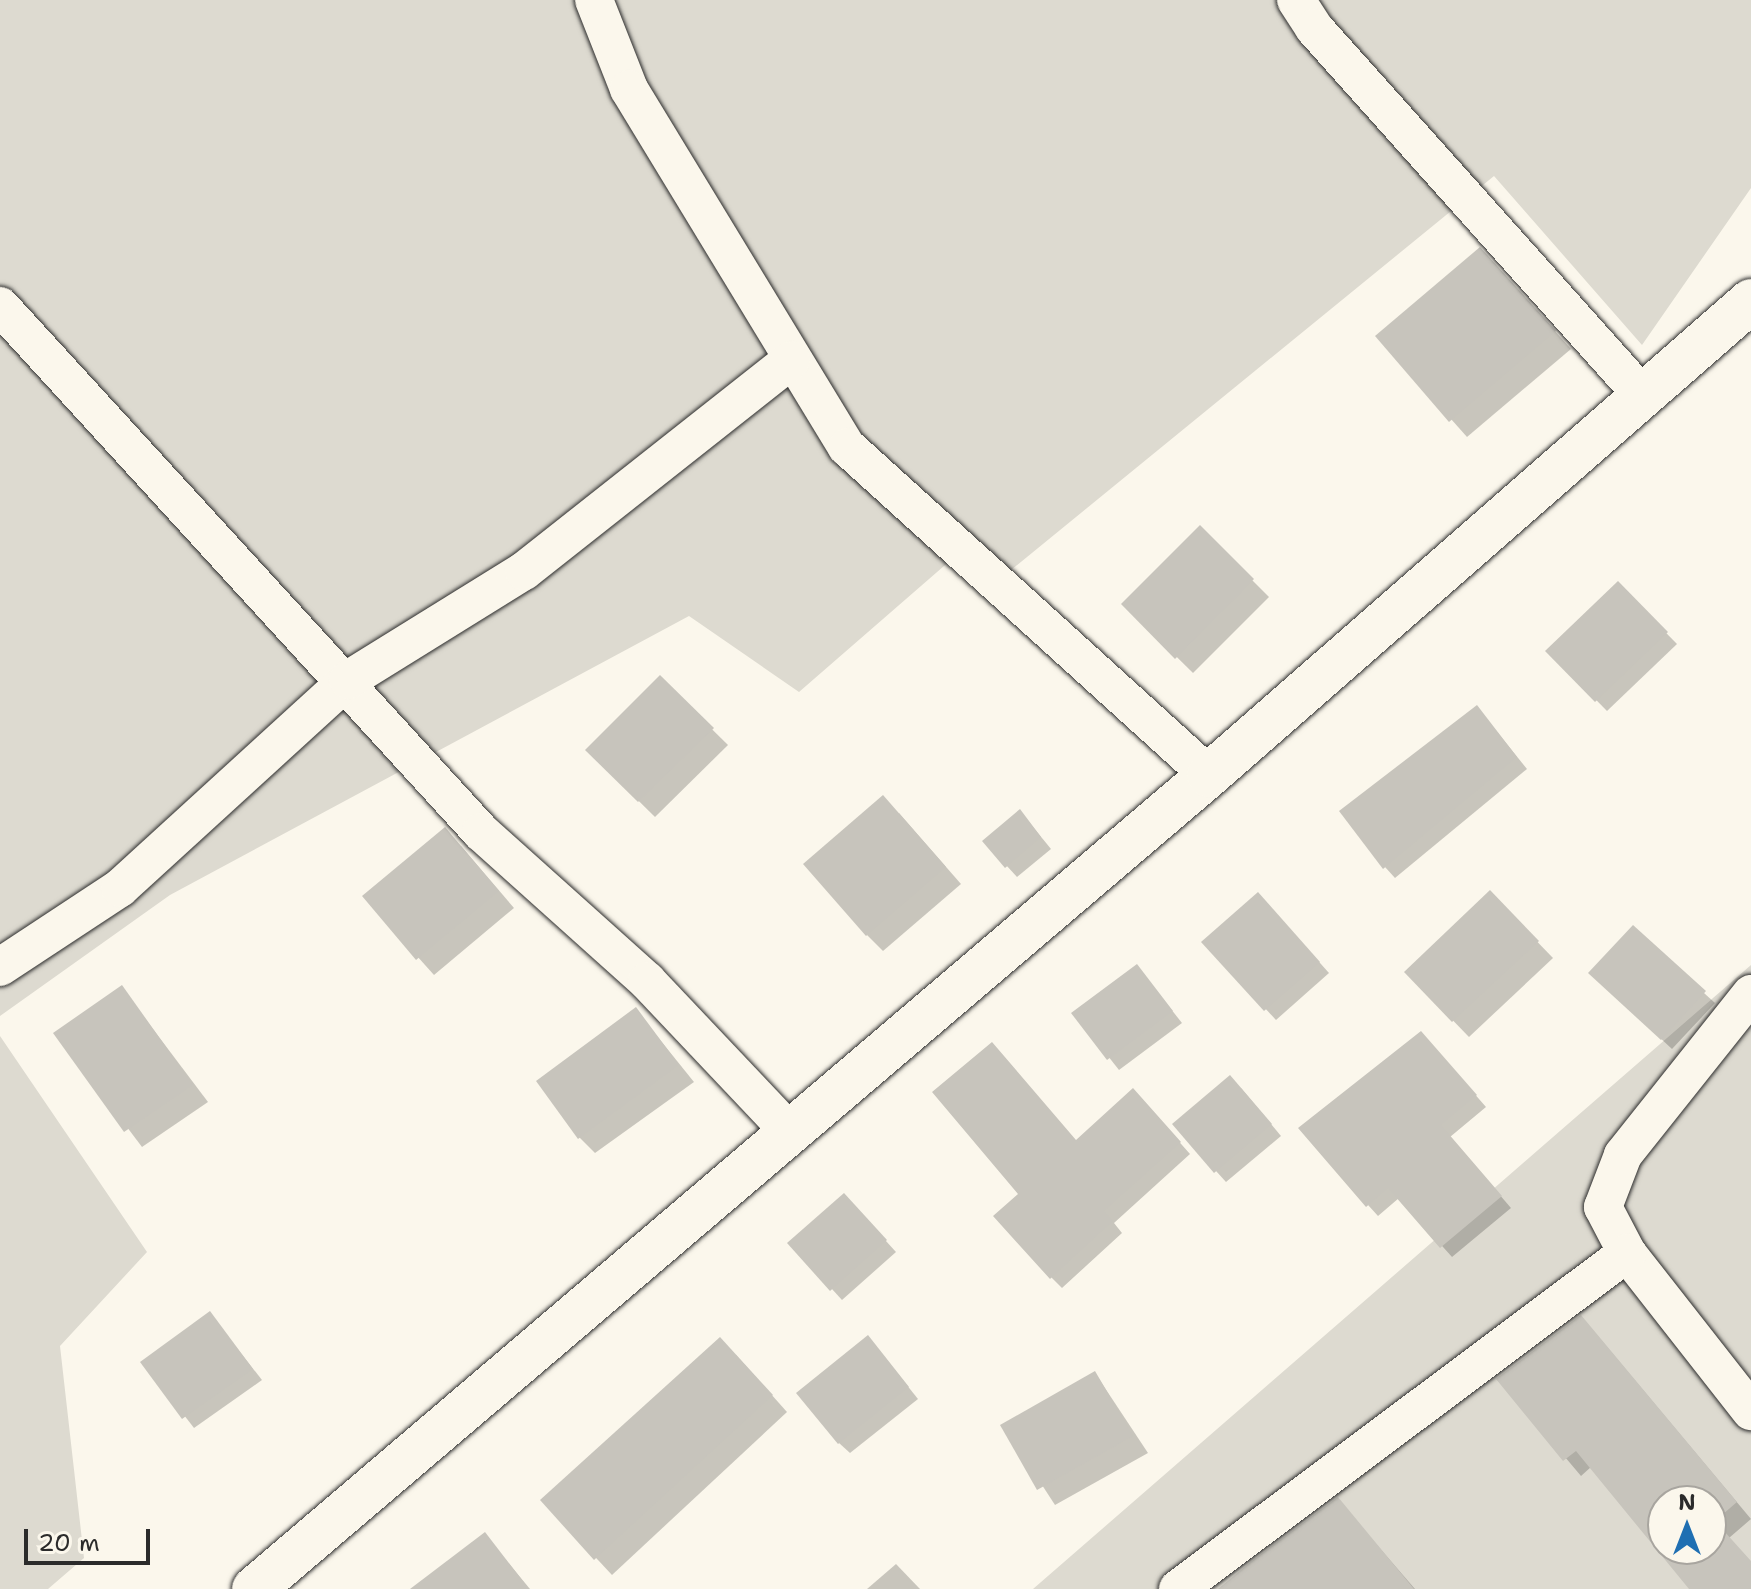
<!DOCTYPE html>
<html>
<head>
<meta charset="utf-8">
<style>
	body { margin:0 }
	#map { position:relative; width:1751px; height:1589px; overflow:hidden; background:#fbf7ec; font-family:"Shantell Sans",sans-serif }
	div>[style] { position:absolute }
	.green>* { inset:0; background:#dddad0 }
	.shadow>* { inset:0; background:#0003 }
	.building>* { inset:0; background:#c7c4bc }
	.roads { filter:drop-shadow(0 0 2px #2b2b2b) drop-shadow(0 0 2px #2b2b2b) }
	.minor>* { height:38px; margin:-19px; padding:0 19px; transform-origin:19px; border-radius:19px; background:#fbf7ec }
	.secondary>* { height:44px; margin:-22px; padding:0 22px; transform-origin:22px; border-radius:22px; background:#fbf7ec }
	span { translate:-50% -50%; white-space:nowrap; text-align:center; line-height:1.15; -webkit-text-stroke:8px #fbf7ec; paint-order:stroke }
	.north { position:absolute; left:1647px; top:1485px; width:80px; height:80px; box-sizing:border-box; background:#fbf7ec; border:2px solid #a8a59f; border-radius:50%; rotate:0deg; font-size:22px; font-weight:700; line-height:32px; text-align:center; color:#2b2b2b }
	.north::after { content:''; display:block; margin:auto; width:28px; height:36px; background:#1f6fb2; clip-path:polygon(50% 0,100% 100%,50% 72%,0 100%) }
	.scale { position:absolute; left:24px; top:1529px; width:126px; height:36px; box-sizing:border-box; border:4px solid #2b2b2b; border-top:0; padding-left:10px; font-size:24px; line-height:28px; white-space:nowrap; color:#2b2b2b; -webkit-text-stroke:6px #fbf7ec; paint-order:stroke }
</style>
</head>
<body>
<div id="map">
	<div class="green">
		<div style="clip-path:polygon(0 0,1751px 0,1751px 188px,1642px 345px,1494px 176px,1000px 579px,967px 546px,799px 692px,689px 616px,170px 895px,0 1016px)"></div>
		<div style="clip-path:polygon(evenodd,1751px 965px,1751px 1589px,1033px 1589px,1751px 965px,1663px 1501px,1711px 1501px,1711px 1549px,1663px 1549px,1663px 1501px)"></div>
		<div style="clip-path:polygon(0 1036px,147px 1252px,60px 1346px,84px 1558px,48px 1589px,0 1589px)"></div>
	</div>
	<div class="shadow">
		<div style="clip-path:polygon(1496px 266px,1571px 349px,1467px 437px,1378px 337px)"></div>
		<div style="clip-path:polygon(1200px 528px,1269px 597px,1193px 673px,1123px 604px)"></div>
		<div style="clip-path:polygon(1618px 584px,1677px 644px,1607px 711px,1548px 651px)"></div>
		<div style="clip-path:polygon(660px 678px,728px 745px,655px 817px,587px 750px)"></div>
		<div style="clip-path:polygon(1477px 707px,1527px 769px,1395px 878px,1385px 867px)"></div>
		<div style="clip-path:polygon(1020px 811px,1051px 849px,1017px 877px,984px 841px)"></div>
		<div style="clip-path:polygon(899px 813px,961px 884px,883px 951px,867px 935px)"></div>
		<div style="clip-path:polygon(461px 846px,514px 908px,434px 975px,364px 897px)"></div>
		<div style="clip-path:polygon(1490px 893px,1553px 958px,1469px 1037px,1406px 972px)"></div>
		<div style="clip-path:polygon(1269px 906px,1329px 973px,1276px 1020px,1204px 942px)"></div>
		<div style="clip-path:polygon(1137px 966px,1182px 1023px,1119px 1070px,1074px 1013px)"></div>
		<div style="clip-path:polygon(1602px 984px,1704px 993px,1715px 1003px,1672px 1049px)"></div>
		<div style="clip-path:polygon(122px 988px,208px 1102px,142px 1147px,56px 1033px)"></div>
		<div style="clip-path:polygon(636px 1010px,694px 1082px,595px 1153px,579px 1137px)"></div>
		<div style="clip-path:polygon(1431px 1044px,1486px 1107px,1450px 1137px,1511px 1208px,1452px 1257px,1399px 1198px,1378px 1216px,1368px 1205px)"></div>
		<div style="clip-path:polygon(1241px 1088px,1281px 1136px,1226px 1182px,1216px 1171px)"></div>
		<div style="clip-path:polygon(1143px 1101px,1190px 1154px,1114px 1223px,1122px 1233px,1062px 1288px,1051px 1277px,1076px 1142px)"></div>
		<div style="clip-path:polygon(854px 1206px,896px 1252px,842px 1300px,790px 1243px)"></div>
		<div style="clip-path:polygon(210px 1314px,262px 1380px,194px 1428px,143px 1362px)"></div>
		<div style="clip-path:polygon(evenodd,1596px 1334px,1751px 1519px,1729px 1538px,1751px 1562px,1751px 1589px,1692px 1589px,1591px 1467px,1581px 1476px,1499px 1379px,1596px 1334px,1663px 1501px,1711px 1501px,1711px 1549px,1663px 1549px,1663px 1501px)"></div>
		<div style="clip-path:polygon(878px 1349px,918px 1399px,850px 1453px,839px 1443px)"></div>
		<div style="clip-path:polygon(736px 1355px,787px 1412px,612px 1575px,542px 1500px)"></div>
		<div style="clip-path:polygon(1095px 1373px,1148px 1453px,1055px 1505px,1003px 1425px)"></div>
		<div style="clip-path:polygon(1338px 1500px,1415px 1589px,1237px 1589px)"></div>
		<div style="clip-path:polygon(485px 1535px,530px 1589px,413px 1589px)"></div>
		<div style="clip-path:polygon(896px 1564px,920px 1589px,867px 1589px)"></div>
	</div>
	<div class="building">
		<div style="clip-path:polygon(1480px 247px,1556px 331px,1449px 422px,1375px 336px)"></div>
		<div style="clip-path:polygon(1200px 525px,1254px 579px,1175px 659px,1121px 604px)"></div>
		<div style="clip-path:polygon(1618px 581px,1668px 632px,1595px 702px,1545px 651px)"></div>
		<div style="clip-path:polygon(660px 675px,714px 728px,638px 802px,585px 750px)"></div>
		<div style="clip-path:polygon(1477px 705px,1517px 757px,1383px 869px,1339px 811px)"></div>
		<div style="clip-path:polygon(883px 795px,946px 867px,866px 936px,803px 864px)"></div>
		<div style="clip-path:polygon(1020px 809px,1041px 837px,1005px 868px,982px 841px)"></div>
		<div style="clip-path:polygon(445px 827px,499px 891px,416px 960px,362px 896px)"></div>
		<div style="clip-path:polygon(1490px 890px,1539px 941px,1452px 1022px,1404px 972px)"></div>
		<div style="clip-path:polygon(1258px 892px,1320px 962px,1264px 1011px,1201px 942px)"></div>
		<div style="clip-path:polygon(1633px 925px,1706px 991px,1661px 1040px,1588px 973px)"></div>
		<div style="clip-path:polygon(1137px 964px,1173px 1011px,1107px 1060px,1071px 1013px)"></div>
		<div style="clip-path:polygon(122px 985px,193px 1085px,124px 1132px,53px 1033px)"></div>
		<div style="clip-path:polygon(636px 1007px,679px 1065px,578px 1139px,536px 1081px)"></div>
		<div style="clip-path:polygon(1421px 1031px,1477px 1095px,1441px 1125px,1502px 1196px,1440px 1248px,1388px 1188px,1366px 1207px,1298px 1128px)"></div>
		<div style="clip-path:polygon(992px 1042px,1076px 1140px,1133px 1088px,1181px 1142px,1104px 1211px,1113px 1221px,1050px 1279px,993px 1216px,1018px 1194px,932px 1092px)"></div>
		<div style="clip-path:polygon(1230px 1075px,1272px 1124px,1214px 1173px,1172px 1124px)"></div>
		<div style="clip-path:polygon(844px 1193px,887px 1240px,830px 1291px,787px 1243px)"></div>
		<div style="clip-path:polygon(210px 1311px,253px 1369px,182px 1419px,140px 1362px)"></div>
		<div style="clip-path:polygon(evenodd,1581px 1315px,1737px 1502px,1715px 1521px,1751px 1561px,1751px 1589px,1689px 1589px,1576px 1451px,1563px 1461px,1496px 1379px,1581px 1315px,1663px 1501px,1711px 1501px,1711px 1549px,1663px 1549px,1663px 1501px)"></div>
		<div style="clip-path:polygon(868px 1335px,909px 1387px,838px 1444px,796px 1393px)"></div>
		<div style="clip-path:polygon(720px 1337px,773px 1395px,594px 1560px,540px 1500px)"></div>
		<div style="clip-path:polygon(1095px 1371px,1133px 1436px,1037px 1490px,1000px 1425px)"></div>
		<div style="clip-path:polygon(1338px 1497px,1414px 1589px,1218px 1589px,1252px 1561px)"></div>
		<div style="clip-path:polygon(485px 1532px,529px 1589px,410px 1589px)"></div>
	</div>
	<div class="roads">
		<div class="minor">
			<div style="left:594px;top:0;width:96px;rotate:68.5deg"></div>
			<div style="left:629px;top:89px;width:419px;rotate:58.7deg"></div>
			<div style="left:847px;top:447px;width:488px;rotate:42.2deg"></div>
			<div style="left:1296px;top:0;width:33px;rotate:57deg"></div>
			<div style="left:1314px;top:28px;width:489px;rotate:48.2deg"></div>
			<div style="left:0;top:306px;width:713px;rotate:47.56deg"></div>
			<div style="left:481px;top:832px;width:223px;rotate:41.9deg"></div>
			<div style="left:647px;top:981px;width:205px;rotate:46.6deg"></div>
			<div style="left:0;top:967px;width:144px;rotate:-33.4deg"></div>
			<div style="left:120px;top:888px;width:309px;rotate:-42.4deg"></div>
			<div style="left:348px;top:680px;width:207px;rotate:-31.8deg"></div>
			<div style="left:524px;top:571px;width:340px;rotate:-38.3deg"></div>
			<div style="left:1751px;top:994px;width:206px;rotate:128.5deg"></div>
			<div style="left:1623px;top:1155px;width:56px;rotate:111deg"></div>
			<div style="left:1603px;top:1207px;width:52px;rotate:62.4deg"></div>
			<div style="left:1627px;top:1253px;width:201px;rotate:51.9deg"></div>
			<div style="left:1178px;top:1589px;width:561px;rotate:-36.81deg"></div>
		</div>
		<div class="secondary">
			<div style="left:254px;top:1589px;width:1255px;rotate:-40.44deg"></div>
			<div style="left:1209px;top:775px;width:720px;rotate:-41.17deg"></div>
		</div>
	</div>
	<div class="north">N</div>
	<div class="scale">20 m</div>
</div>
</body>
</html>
